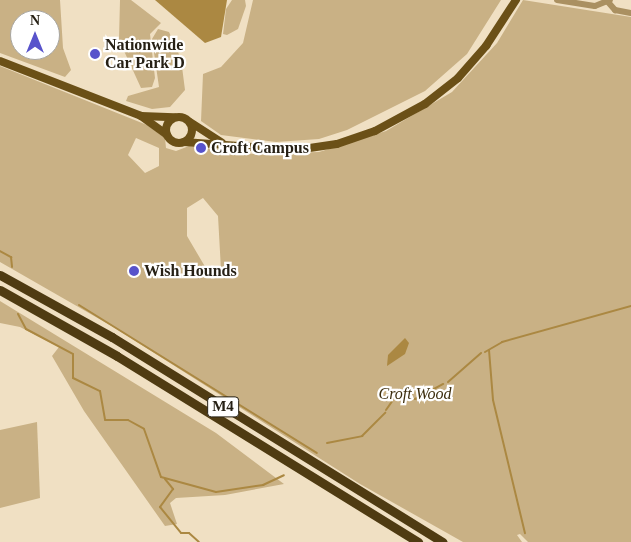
<!DOCTYPE html>
<html>
<head>
<meta charset="utf-8">
<style>
	body { margin:0 }
	#map { position:relative; width:631px; height:542px; overflow:hidden; background:#f0e0c3; font-family:"Times New Roman",serif }
	div>[style] { position:absolute }
	.green>* { inset:0; background:#c9b185 }
	.water>* { inset:0; background:#ab8842 }
	.stream>* { height:2px; margin:-1px; padding:0 1px; transform-origin:1px; border-radius:1px; background:#ab8842 }
	.minor>* { height:6px; margin:-3px; padding:0 3px; transform-origin:3px; border-radius:3px; background:#aa9061 }
	.major>* { height:8px; margin:-4px; padding:0 4px; transform-origin:4px; border-radius:4px; background:#6b5017 }
	.major>.ring { margin:-4px; padding:0; box-sizing:content-box; background:none; border:8px solid #6b5017; border-radius:50% }
	.highway>* { height:9px; margin:-4.5px; padding:0 4.5px; transform-origin:4.5px; border-radius:4.5px; background:#4f3b12 }
	.dots>* { width:14px; height:14px; translate:-50% -50%; box-sizing:border-box; border:2px solid #fff; border-radius:50% }
	span { translate:-50% -50%; white-space:nowrap; text-align:center; line-height:1.15; -webkit-text-stroke:4.5px #fff; paint-order:stroke }
	.shield-label span { padding:1px 4px; background:#fff; border:1px solid; border-radius:4px; -webkit-text-stroke-width:0 }
	.shield-label { font-size:15px; color:#262015; font-weight:700 }
	.poi-label { font-size:16px; color:#262015; font-weight:700 }
	.left { translate:0 -50%; text-align:left }
	.park-label { font-size:16px; color:#3c2d0d; font-style:italic }
	.north { position:absolute; left:10px; top:10px; width:50px; height:50px; box-sizing:border-box; background:#fff; border:1px solid #a8a6a1; border-radius:50%; rotate:0deg; font-size:14px; font-weight:700; line-height:20px; text-align:center; color:#262015 }
	.north::after { content:''; display:block; margin:auto; width:18px; height:22px; background:#5853cb; clip-path:polygon(50% 0,100% 100%,50% 72%,0 100%) }
</style>
</head>
<body>
<div id="map">
	<div class="green">
		<div style="clip-path:polygon(evenodd,0 0,60px 0,63px 48px,71px 70px,65px 77px,0 53px,0 0,20px 20px,50px 20px,50px 50px,20px 50px,20px 20px)"></div>
		<div style="clip-path:polygon(120px 0,131px 0,161px 23px,150px 34px,155px 78px,152px 87px,141px 88px,119px 40px)"></div>
		<div style="clip-path:polygon(232px 0,245px 0,246px 6px,238px 29px,227px 35px,223px 34px,226px 9px)"></div>
		<div style="clip-path:polygon(253px 0,501px 0,467px 54px,425px 91px,347px 130px,319px 139px,276px 142px,221px 135px,201px 121px,203px 74px,221px 67px,243px 43px)"></div>
		<div style="clip-path:polygon(evenodd,523px 0,631px 17px,631px 542px,528px 542px,520px 534px,517px 535px,522px 542px,463px 542px,360px 484px,115px 328px,0 262px,0 66px,147px 125px,165px 138px,166px 148px,176px 151px,189px 146px,254px 154px,319px 152px,386px 131px,452px 92px,497px 43px,523px 0,136px 138px,159px 148px,159px 166px,145px 173px,128px 155px,136px 138px,523px 0,203px 198px,218px 216px,221px 270px,207px 270px,187px 236px,187px 208px,203px 198px)"></div>
		<div style="clip-path:polygon(158px 29px,169px 32px,181px 59px,185px 90px,170px 107px,152px 109px,126px 101px,128px 96px,159px 87px,152px 39px)"></div>
		<div style="clip-path:polygon(0 301px,216px 433px,284px 484px,225px 495px,176px 498px,170px 503px,177px 524px,165px 526px,84px 411px,52px 356px,59px 347px,20px 327px,0 323px)"></div>
		<div style="clip-path:polygon(37px 422px,40px 498px,0 508px,0 430px)"></div>
	</div>
	<div class="water">
		<div style="clip-path:polygon(155px 0,227px 0,221px 37px,205px 43px)"></div>
		<div style="clip-path:polygon(405px 338px,409px 343px,405px 354px,387px 366px,388px 355px)"></div>
	</div>
	<div class="stream">
		<div style="left:0;top:251px;width:13px;rotate:29deg"></div>
		<div style="left:11px;top:257px;width:10px;rotate:84deg"></div>
		<div style="left:79px;top:305px;width:280px;rotate:31.9deg"></div>
		<div style="left:18px;top:314px;width:17px;rotate:62deg"></div>
		<div style="left:26px;top:329px;width:53px;rotate:28deg"></div>
		<div style="left:73px;top:354px;width:24px;rotate:90deg"></div>
		<div style="left:73px;top:378px;width:30px;rotate:26deg"></div>
		<div style="left:100px;top:391px;width:29px;rotate:80deg"></div>
		<div style="left:105px;top:420px;width:23px"></div>
		<div style="left:128px;top:420px;width:18px;rotate:29deg"></div>
		<div style="left:144px;top:429px;width:51px;rotate:70.5deg"></div>
		<div style="left:161px;top:477px;width:57px;rotate:15.3deg"></div>
		<div style="left:216px;top:492px;width:48px;rotate:-8.5deg"></div>
		<div style="left:263px;top:485px;width:23px;rotate:-25deg"></div>
		<div style="left:489px;top:350px;width:50px;rotate:85.4deg"></div>
		<div style="left:493px;top:400px;width:137px;rotate:76.5deg"></div>
		<div style="left:485px;top:352px;width:20px;rotate:-30deg"></div>
		<div style="left:502px;top:342px;width:134px;rotate:-15.6deg"></div>
		<div style="left:448px;top:382px;width:44px;rotate:-41.3deg"></div>
		<div style="left:386px;top:410px;width:16px;rotate:-55deg"></div>
		<div style="left:395px;top:397px;width:20px;rotate:6deg"></div>
		<div style="left:415px;top:399px;width:32px;rotate:-28deg"></div>
		<div style="left:327px;top:443px;width:36px;rotate:-11deg"></div>
		<div style="left:362px;top:436px;width:33px;rotate:-45deg"></div>
		<div style="left:165px;top:479px;width:13px;rotate:51deg"></div>
		<div style="left:173px;top:489px;width:22px;rotate:126deg"></div>
		<div style="left:160px;top:507px;width:33px;rotate:51deg"></div>
		<div style="left:181px;top:533px;width:8px"></div>
		<div style="left:189px;top:533px;width:13px;rotate:42deg"></div>
	</div>
	<div class="minor">
		<div style="left:557px;top:0;width:38px;rotate:9deg"></div>
		<div style="left:595px;top:6px;width:16px;rotate:-22deg"></div>
		<div style="left:608px;top:2px;width:11px;rotate:49deg"></div>
		<div style="left:615px;top:10px;width:16px;rotate:11deg"></div>
	</div>
	<div class="major">
		<div style="left:0;top:61px;width:151px;rotate:21.3deg"></div>
		<div style="left:141px;top:116px;width:32px;rotate:36deg"></div>
		<div style="left:141px;top:116px;width:33px;rotate:2deg"></div>
		<div class="ring" style="left:166px;top:117px;width:18px;height:18px"></div>
		<div style="left:190px;top:122px;width:38px;rotate:33deg"></div>
		<div style="left:184px;top:142px;width:112px;rotate:4.1deg"></div>
		<div style="left:296px;top:150px;width:41px;rotate:-8.3deg"></div>
		<div style="left:337px;top:144px;width:40px;rotate:-18.9deg"></div>
		<div style="left:375px;top:131px;width:57px;rotate:-28.4deg"></div>
		<div style="left:425px;top:104px;width:42px;rotate:-38.2deg"></div>
		<div style="left:458px;top:78px;width:43px;rotate:-48.8deg"></div>
		<div style="left:486px;top:46px;width:55px;rotate:-56.9deg"></div>
	</div>
	<div class="highway">
		<div style="left:0;top:275px;width:128px;rotate:29deg"></div>
		<div style="left:112px;top:337px;width:389px;rotate:31.8deg"></div>
		<div style="left:0;top:290px;width:134px;rotate:29.4deg"></div>
		<div style="left:117px;top:356px;width:354px;rotate:31.7deg"></div>
	</div>
	<div class="dots">
		<div style="left:95px;top:54px;background:#5853cb"></div>
		<div style="left:201px;top:148px;background:#5853cb"></div>
		<div style="left:134px;top:271px;background:#5853cb"></div>
	</div>
	<div class="shield-label">
		<span style="left:223px;top:407px">M4</span>
	</div>
	<div class="poi-label">
		<span class="left" style="left:105px;top:54px">Nationwide<br>Car Park D</span>
		<span class="left" style="left:211px;top:148px">Croft Campus</span>
		<span class="left" style="left:144px;top:271px">Wish Hounds</span>
	</div>
	<div class="park-label">
		<span style="left:415px;top:394px">Croft Wood</span>
	</div>
	<div class="north">N</div>
</div>
</body>
</html>
